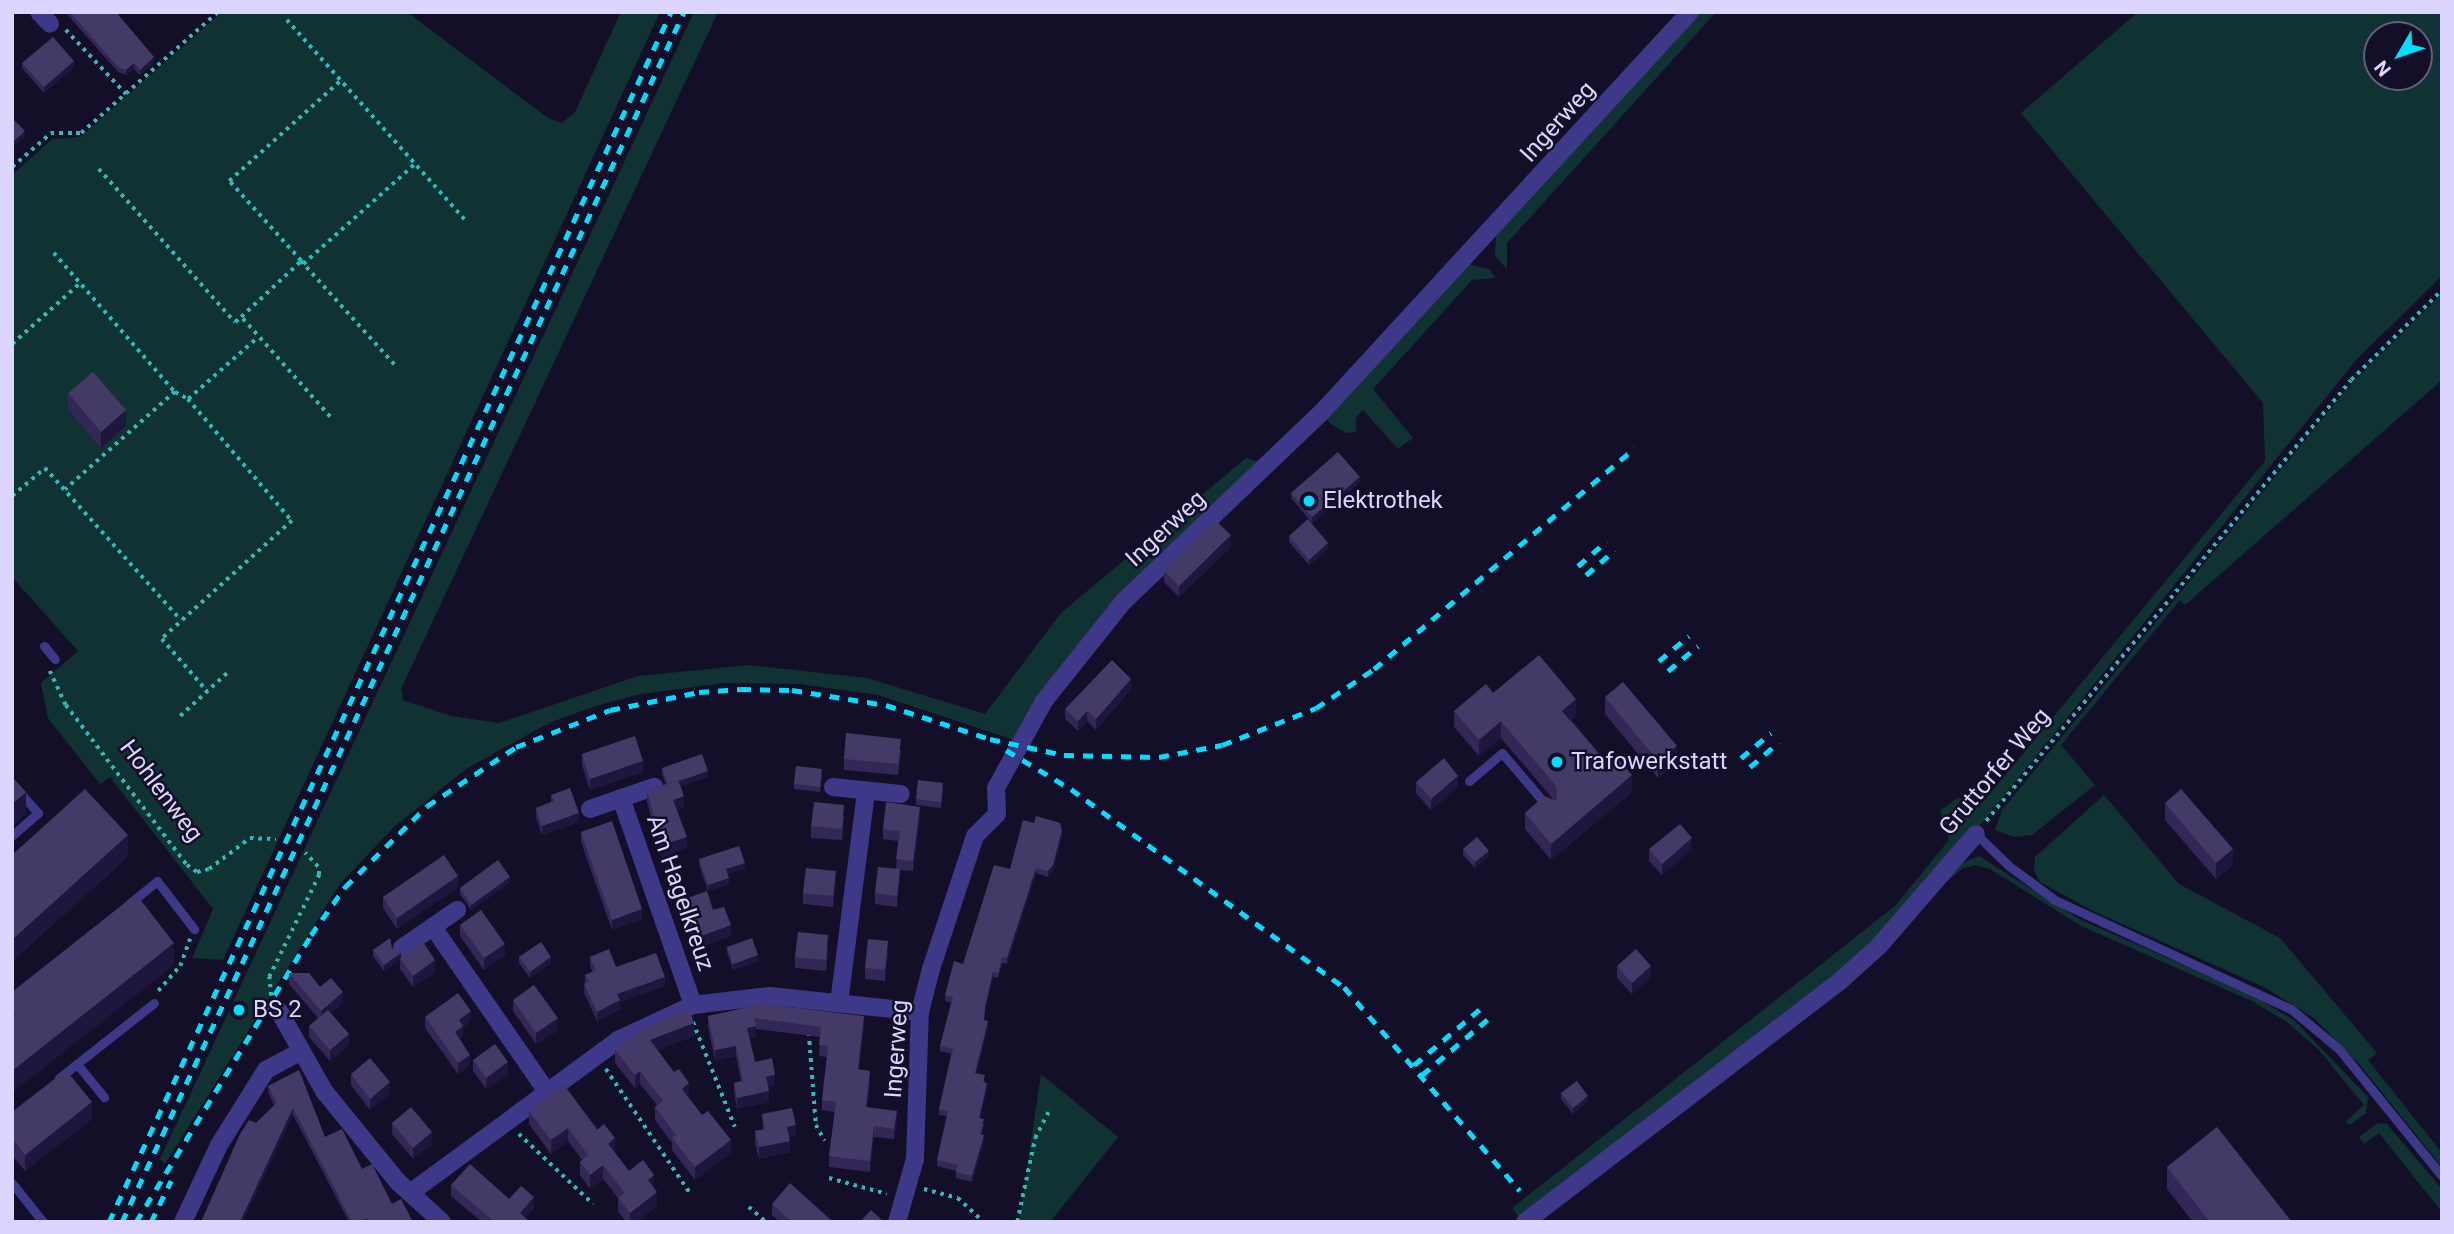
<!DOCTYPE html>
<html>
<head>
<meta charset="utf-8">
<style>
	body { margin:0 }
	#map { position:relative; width:2454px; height:1234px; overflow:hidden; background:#140f28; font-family:Roboto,sans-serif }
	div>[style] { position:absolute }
	.green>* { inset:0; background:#113232 }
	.path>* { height:3.5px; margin-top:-1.75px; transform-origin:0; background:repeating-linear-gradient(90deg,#2bbdb9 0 3.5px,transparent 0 8.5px) }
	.service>* { height:9px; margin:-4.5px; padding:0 4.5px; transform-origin:4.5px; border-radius:4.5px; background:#3d3888 }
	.minor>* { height:18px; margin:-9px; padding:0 9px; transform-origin:9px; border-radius:9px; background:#3d3888 }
	.rail>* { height:5px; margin-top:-2.5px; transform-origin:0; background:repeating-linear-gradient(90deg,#01deff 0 10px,transparent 0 19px) }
	.wall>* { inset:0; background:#322756 }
	.shaded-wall>* { inset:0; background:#1e163c }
	.building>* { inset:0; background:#443a68 }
	.dots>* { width:19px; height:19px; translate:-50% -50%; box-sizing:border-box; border:4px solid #140f28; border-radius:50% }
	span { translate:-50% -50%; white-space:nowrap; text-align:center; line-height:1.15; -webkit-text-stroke:5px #140f28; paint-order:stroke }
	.street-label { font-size:24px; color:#dbd5ff }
	.poi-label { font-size:24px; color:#dbd5ff }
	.left { translate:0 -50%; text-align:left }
	.frame { position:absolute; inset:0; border:14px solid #dbd5ff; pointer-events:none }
	.north { position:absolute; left:2363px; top:21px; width:70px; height:70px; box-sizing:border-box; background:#140f28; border:2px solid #645e7e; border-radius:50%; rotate:231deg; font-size:19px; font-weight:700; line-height:28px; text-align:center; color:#dbd5ff }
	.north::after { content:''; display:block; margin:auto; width:24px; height:32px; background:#01deff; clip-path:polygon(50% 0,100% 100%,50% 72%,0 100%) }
</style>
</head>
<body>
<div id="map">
	<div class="green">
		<div style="clip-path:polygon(222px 12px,407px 12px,548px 118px,562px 123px,575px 112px,621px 12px,660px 12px,223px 960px,192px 958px,213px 909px,110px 777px,100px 784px,48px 718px,41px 683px,78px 651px,12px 577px,12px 175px,52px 139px,80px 137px)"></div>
		<div style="clip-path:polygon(694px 12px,718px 12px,401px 689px,403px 700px,451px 716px,499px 723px,638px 676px,749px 665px,867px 678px,985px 714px,1061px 613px,1246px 458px,1267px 464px,1185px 540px,1017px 741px,878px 695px,800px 684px,725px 683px,641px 694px,595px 706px,549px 723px,466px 769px,395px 826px,340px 884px,165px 1164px,160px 1159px)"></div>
		<div style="clip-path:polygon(1694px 12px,1716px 12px,1507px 243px,1507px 269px,1495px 256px,1496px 233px)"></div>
		<div style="clip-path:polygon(evenodd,2138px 12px,2442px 12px,2442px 276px,2357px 359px,1931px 886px,1878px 946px,1522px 1221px,1512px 1208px,1895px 906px,1949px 840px,1940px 811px,1957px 798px,1983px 802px,2265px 461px,2263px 403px,2021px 113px,2138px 12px,2377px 35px,2419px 35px,2419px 77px,2377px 77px,2377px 35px)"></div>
		<div style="clip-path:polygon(1467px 264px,1489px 269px,1496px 278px,1472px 280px,1373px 389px,1413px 438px,1398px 449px,1363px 410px,1356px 418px,1356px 432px,1346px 433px,1331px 424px,1323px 415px)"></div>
		<div style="clip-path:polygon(2442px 294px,2442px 380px,2185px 605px,2180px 600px,2061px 745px,2095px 785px,2032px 835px,2014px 837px,1995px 830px,2002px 810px,2353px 382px)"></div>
		<div style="clip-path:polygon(2104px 795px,2179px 884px,2280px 938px,2377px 1053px,2368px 1060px,2442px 1153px,2442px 1167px,2360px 1065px,2315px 1019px,2266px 988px,2095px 912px,2040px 882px,2034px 870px,2035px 857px)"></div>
		<div style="clip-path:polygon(1979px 856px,2079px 919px,2254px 996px,2295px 1021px,2368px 1097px,2366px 1113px,2350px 1125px,2346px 1121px,2364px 1105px,2319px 1050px,2287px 1022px,2252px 1001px,2081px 926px,1990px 869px,1975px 865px,1962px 869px,1936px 890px,1960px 864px)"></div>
		<div style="clip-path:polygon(1041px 1074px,1118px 1137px,1050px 1222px,1019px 1222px)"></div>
		<div style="clip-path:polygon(2386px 1123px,2442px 1189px,2442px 1212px,2379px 1133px,2364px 1144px,2359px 1137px,2376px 1124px)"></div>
	</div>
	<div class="path">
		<div style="left:287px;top:20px;width:268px;rotate:48.3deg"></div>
		<div style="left:66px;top:30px;width:88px;rotate:46.8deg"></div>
		<div style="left:12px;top:167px;width:52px;rotate:-41.1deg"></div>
		<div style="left:51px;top:133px;width:30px"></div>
		<div style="left:81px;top:133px;width:183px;rotate:-41.5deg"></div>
		<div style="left:99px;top:169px;width:205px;rotate:48.4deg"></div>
		<div style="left:235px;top:322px;width:8px;rotate:-40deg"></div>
		<div style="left:54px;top:253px;width:184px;rotate:49deg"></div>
		<div style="left:175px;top:392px;width:147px;rotate:138.3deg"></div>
		<div style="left:301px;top:261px;width:108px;rotate:-132deg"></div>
		<div style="left:229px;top:181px;width:151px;rotate:-42deg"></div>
		<div style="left:303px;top:264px;width:152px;rotate:-41.8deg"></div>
		<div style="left:12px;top:344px;width:91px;rotate:-41.9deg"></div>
		<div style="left:175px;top:392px;width:15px;rotate:28deg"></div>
		<div style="left:188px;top:399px;width:92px;rotate:-41.5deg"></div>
		<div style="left:188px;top:399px;width:160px;rotate:49.6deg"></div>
		<div style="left:292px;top:521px;width:176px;rotate:137.8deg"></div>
		<div style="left:162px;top:639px;width:69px;rotate:49.1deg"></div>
		<div style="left:330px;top:417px;width:134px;rotate:-131.7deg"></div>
		<div style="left:241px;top:317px;width:82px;rotate:-43deg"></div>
		<div style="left:301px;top:261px;width:142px;rotate:47.9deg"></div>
		<div style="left:12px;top:496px;width:43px;rotate:-40.3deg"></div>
		<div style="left:45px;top:468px;width:204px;rotate:48.2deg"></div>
		<div style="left:50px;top:671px;width:38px;rotate:65deg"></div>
		<div style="left:66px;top:705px;width:201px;rotate:52.9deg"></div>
		<div style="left:187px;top:865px;width:12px;rotate:35deg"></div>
		<div style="left:197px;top:872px;width:12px;rotate:-14deg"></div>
		<div style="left:209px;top:869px;width:51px;rotate:-37.1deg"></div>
		<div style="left:250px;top:838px;width:26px;rotate:2deg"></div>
		<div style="left:180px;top:716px;width:64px;rotate:-42.5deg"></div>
		<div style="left:1986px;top:821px;width:572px;rotate:-50.39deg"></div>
		<div style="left:2351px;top:380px;width:128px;rotate:-44.7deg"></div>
		<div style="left:158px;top:991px;width:33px;rotate:-49deg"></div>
		<div style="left:180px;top:966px;width:29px;rotate:-70deg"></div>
		<div style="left:271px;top:996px;width:19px;rotate:-96deg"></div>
		<div style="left:269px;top:977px;width:114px;rotate:-63.9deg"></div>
		<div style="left:319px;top:875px;width:8px;rotate:-97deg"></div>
		<div style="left:318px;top:867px;width:19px;rotate:-133deg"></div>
		<div style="left:693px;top:1022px;width:113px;rotate:68.2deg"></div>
		<div style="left:809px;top:1033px;width:92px;rotate:85.6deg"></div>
		<div style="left:816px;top:1125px;width:18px;rotate:61deg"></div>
		<div style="left:606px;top:1069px;width:150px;rotate:55.9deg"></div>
		<div style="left:519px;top:1134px;width:102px;rotate:43.4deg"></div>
		<div style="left:829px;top:1178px;width:60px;rotate:15.4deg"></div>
		<div style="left:924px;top:1189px;width:35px;rotate:15deg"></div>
		<div style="left:958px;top:1198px;width:35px;rotate:43deg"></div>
		<div style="left:749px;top:1207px;width:23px;rotate:41deg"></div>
		<div style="left:1017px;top:1222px;width:86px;rotate:-77.9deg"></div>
		<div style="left:1035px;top:1138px;width:34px;rotate:-63deg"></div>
	</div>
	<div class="service">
		<div style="left:44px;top:646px;width:17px;rotate:50deg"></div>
		<div style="left:1469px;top:781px;width:43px;rotate:-40.3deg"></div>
		<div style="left:1502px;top:753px;width:71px;rotate:49.6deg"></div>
		<div style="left:12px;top:784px;width:39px;rotate:48deg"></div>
		<div style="left:38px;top:813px;width:35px;rotate:139deg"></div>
		<div style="left:1976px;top:834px;width:46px;rotate:44.1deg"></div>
		<div style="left:2009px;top:866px;width:57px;rotate:36.5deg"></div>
		<div style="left:2055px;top:900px;width:260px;rotate:24.8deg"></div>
		<div style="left:2291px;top:1009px;width:62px;rotate:39.8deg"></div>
		<div style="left:2339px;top:1049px;width:164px;rotate:51deg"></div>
		<div style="left:130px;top:903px;width:35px;rotate:-39deg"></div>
		<div style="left:157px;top:881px;width:61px;rotate:52.4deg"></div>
		<div style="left:77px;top:1064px;width:43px;rotate:50.7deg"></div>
		<div style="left:59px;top:1078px;width:121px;rotate:-38.3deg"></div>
		<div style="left:12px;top:1183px;width:50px;rotate:51.5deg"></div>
	</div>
	<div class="minor">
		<div style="left:39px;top:12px;width:16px;rotate:47deg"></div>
		<div style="left:833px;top:787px;width:68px;rotate:5.9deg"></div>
		<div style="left:621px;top:798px;width:219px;rotate:70.8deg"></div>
		<div style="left:590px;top:809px;width:68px;rotate:-19deg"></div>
		<div style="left:433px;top:927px;width:198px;rotate:55.3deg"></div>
		<div style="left:402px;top:948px;width:67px;rotate:-34.6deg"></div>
		<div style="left:839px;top:1003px;width:214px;rotate:-82.7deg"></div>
		<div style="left:279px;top:1011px;width:92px;rotate:60.6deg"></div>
		<div style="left:324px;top:1091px;width:117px;rotate:50.9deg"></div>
		<div style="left:398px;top:1182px;width:59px;rotate:42.3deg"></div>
		<div style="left:410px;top:1193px;width:258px;rotate:-36.3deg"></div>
		<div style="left:618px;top:1040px;width:83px;rotate:-25deg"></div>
		<div style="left:693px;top:1005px;width:78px;rotate:-6.7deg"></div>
		<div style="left:770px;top:996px;width:151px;rotate:6.1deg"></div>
		<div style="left:183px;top:1222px;width:85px;rotate:-64.9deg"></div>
		<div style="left:219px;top:1145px;width:89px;rotate:-57.9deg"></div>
		<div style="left:266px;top:1070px;width:38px;rotate:-28deg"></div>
		<div style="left:897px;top:1222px;width:66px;rotate:-74.1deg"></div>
		<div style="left:915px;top:1159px;width:147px;rotate:-88.1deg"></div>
		<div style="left:920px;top:1012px;width:44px;rotate:-75.7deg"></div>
		<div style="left:931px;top:969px;width:140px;rotate:-71.7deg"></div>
		<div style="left:975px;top:836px;width:31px;rotate:-45deg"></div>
		<div style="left:997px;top:814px;width:26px;rotate:-92deg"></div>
		<div style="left:996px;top:788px;width:99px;rotate:-61.1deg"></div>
		<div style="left:1044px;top:701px;width:127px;rotate:-51.4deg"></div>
		<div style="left:1123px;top:602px;width:274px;rotate:-43.7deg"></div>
		<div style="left:1321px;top:413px;width:545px;rotate:-47.38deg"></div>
		<div style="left:1525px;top:1222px;width:395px;rotate:-37.4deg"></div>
		<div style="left:1839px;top:982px;width:54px;rotate:-42deg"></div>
		<div style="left:1879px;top:946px;width:148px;rotate:-49.1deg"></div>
	</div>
	<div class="rail">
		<div style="left:1578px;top:566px;width:38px;rotate:-41deg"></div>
		<div style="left:1586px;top:575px;width:38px;rotate:-41deg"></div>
		<div style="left:1659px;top:661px;width:39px;rotate:-40deg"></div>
		<div style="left:1668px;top:671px;width:39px;rotate:-40deg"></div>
		<div style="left:1006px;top:750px;width:76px;rotate:31deg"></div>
		<div style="left:1071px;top:789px;width:337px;rotate:36deg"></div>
		<div style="left:1344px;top:987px;width:269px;rotate:49.2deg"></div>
		<div style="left:1741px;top:758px;width:39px;rotate:-40deg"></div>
		<div style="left:1750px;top:767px;width:38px;rotate:-41deg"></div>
		<div style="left:1414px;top:1065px;width:87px;rotate:-40.3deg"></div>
		<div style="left:1422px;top:1075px;width:87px;rotate:-40.3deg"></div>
		<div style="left:109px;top:1222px;width:1334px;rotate:-65.09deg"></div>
		<div style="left:122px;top:1222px;width:1334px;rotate:-65.09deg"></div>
		<div style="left:136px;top:1222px;width:336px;rotate:-58.6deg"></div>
		<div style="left:311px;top:935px;width:59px;rotate:-54.7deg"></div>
		<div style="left:345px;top:887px;width:115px;rotate:-44.6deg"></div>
		<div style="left:427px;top:806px;width:107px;rotate:-33.5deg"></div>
		<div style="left:516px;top:747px;width:101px;rotate:-21.5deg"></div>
		<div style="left:610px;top:710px;width:91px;rotate:-11.4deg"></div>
		<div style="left:699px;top:692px;width:42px;rotate:-4.1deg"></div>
		<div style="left:741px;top:689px;width:51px;rotate:1.1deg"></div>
		<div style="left:792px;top:690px;width:95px;rotate:9.1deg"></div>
		<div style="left:886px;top:705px;width:109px;rotate:18.1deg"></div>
		<div style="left:990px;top:739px;width:76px;rotate:12.2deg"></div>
		<div style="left:1064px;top:755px;width:95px;rotate:1.2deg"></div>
		<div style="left:1159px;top:757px;width:64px;rotate:-10.8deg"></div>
		<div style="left:1222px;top:745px;width:101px;rotate:-21.5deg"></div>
		<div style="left:1316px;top:708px;width:70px;rotate:-33.9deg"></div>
		<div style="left:1374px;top:669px;width:342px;rotate:-40.3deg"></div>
		<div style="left:151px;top:1222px;width:46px;rotate:-64deg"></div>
	</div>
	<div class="wall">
		<div style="clip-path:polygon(65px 12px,116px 12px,154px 63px,140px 75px,134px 69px,126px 75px,118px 72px)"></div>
		<div style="clip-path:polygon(22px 63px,74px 67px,44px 93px,22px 68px)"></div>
		<div style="clip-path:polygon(68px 393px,126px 426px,101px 448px,68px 410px)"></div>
		<div style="clip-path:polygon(1360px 482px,1312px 523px,1291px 498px,1291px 493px)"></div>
		<div style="clip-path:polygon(1289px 536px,1328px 549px,1309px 565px,1289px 542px)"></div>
		<div style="clip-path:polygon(1231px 547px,1179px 597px,1164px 582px,1164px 571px)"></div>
		<div style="clip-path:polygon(1131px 689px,1096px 730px,1087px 721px,1078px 731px,1065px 719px,1065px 709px)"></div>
		<div style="clip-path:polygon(1493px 693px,1576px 716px,1571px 720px,1632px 792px,1551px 860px,1525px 829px,1525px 813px,1553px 799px,1501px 738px,1479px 756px,1454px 727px,1454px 711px)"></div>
		<div style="clip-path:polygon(1605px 697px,1677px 763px,1658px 778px,1605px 714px)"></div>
		<div style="clip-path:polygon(901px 750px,898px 775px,844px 770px,844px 759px)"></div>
		<div style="clip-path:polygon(582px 754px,643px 772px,590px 790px,582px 765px)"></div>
		<div style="clip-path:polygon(662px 768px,708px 777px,681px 786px,684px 807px,677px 810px,687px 848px,662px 857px,647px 802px,647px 791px,666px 784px,662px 774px)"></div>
		<div style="clip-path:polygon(822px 774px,820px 792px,794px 789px,794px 784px)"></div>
		<div style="clip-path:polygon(1416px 782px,1458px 787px,1431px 810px,1416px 793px)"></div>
		<div style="clip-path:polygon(943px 789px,941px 808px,916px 805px,916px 799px)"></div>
		<div style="clip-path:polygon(551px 795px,579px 822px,542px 835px,536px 817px,536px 808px,551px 802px)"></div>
		<div style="clip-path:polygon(2165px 803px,2233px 865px,2216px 879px,2165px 820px)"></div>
		<div style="clip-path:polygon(844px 816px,842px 840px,811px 838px,811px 826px)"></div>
		<div style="clip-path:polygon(920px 817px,913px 871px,900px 870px,897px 907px,875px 904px,875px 893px,896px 869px,898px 841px,883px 839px,883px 829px)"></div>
		<div style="clip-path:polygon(581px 832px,642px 919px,612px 930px,581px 842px)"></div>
		<div style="clip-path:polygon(1062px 836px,1053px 871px,1048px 877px,1036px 873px,1007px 964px,1002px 963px,998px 978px,993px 977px,985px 1011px,984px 1020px,988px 1027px,976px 1073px,985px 1081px,984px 1083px,987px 1089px,980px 1118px,984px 1125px,981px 1135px,984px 1141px,972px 1182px,956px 1178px,956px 1171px,937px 1166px,937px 1160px,947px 1116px,939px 1115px,939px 1109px,951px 1054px,940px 1051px,940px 1046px,951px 1003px,945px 1001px,945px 995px,963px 964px,1010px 869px)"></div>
		<div style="clip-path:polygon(1463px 849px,1489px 856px,1475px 868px,1463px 855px)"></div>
		<div style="clip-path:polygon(1649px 849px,1692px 849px,1662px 875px,1649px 861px)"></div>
		<div style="clip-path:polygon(699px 859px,745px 869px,727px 874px,729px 884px,708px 891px,699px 865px)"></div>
		<div style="clip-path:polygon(510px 882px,471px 910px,460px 894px,460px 888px)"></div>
		<div style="clip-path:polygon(836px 883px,833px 907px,803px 904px,803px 893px)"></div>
		<div style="clip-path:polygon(458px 887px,397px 929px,383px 908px,383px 897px)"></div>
		<div style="clip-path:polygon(682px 900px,713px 910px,731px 936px,695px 949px,682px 911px)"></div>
		<div style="clip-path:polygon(460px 925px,505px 955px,484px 970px,460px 936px)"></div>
		<div style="clip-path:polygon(828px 946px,826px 971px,795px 968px,795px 957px)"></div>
		<div style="clip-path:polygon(727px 947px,758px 961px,733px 970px,727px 952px)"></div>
		<div style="clip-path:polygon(392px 948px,401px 957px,435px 972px,413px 987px,400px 969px,400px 959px,384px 971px,373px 956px,373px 950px)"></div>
		<div style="clip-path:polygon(888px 953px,885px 981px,865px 979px,865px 968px)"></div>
		<div style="clip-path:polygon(519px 957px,551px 963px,530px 978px,519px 963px)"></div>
		<div style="clip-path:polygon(590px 957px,616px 967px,665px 986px,620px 1002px,620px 1009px,597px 1021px,584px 993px,585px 975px,593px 972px,590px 966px)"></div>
		<div style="clip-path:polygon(1617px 966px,1651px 977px,1632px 994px,1617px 978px)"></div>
		<div style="clip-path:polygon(289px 973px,320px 987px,343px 1003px,331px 1013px,349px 1045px,330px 1061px,309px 1037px,309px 1026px,318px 1018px,289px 984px)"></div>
		<div style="clip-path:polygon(513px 1000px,558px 1030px,536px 1044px,513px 1011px)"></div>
		<div style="clip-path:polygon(763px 1004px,864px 1026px,859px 1069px,870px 1081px,867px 1107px,897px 1122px,894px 1139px,874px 1137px,870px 1172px,829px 1167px,829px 1156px,835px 1112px,822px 1110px,822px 1100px,827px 1057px,819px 1056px,820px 1037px,756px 1029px,756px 1037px,749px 1038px,755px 1062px,775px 1085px,768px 1087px,769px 1102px,737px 1109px,734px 1093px,734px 1083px,741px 1081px,736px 1056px,715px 1061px,708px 1027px,708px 1016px)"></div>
		<div style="clip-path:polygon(425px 1017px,471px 1021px,463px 1027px,463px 1036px,459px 1039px,470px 1065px,458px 1074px,425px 1028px)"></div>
		<div style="clip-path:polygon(694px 1036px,657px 1050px,689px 1096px,688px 1097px,731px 1153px,695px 1180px,672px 1150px,672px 1143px,655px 1120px,655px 1107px,657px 1105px,640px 1084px,635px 1088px,615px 1063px,615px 1050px)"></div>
		<div style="clip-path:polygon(473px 1060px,508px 1074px,486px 1089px,473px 1071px)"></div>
		<div style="clip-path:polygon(351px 1074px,390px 1094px,370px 1110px,351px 1085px)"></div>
		<div style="clip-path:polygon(564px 1085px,629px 1171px,654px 1188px,657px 1206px,636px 1222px,626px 1222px,618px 1211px,618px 1198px,603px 1179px,590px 1189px,580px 1175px,580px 1162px,582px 1160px,568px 1141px,551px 1154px,529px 1124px,529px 1111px)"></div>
		<div style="clip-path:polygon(268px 1086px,362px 1169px,392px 1204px,413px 1222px,349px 1222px,293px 1115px,256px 1123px,274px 1105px,268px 1092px)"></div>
		<div style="clip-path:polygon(1561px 1093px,1588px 1101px,1573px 1114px,1561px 1099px)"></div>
		<div style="clip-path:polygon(12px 1112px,92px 1119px,25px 1171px,12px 1155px)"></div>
		<div style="clip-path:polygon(762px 1114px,796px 1136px,789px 1137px,790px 1152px,759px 1159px,755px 1143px,755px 1131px,763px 1130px)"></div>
		<div style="clip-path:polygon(392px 1123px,432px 1144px,413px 1159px,392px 1134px)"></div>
		<div style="clip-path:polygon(2167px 1167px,2292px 1222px,2193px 1222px,2167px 1189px)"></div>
		<div style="clip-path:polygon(451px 1185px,509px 1199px,534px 1208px,525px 1218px,530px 1222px,482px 1222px,451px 1196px)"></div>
		<div style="clip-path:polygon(772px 1204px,833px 1222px,780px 1222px,772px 1215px)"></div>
	</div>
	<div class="shaded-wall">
		<div style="clip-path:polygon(154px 57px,154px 63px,140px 75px,140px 70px)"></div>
		<div style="clip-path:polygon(74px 61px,74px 67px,44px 93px,44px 87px)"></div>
		<div style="clip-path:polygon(134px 63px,134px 69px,126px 75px,126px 70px)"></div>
		<div style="clip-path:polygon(25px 131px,25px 137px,12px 148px,12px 143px)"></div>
		<div style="clip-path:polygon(126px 410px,126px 426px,101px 448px,101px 432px)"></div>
		<div style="clip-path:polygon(1360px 477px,1360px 482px,1312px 523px,1312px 517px)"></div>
		<div style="clip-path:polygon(1231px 535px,1231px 547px,1179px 597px,1179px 586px)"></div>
		<div style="clip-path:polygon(1328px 543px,1328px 549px,1309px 565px,1309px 560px)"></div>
		<div style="clip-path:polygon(1131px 679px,1131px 689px,1096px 730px,1096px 719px)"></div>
		<div style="clip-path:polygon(1576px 699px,1576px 716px,1562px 727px,1562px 711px)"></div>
		<div style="clip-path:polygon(1087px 711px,1087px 721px,1078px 731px,1078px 721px)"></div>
		<div style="clip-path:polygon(1501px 721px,1501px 738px,1479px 756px,1479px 740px)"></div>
		<div style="clip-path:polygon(1677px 746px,1677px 763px,1658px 778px,1658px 761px)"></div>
		<div style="clip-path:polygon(643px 761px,643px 772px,590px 790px,590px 779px)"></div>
		<div style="clip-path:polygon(708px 771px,708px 777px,668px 790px,668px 785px)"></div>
		<div style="clip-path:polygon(1632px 775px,1632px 792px,1551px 860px,1551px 844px)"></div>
		<div style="clip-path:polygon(1458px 776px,1458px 787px,1431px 810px,1431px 799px)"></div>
		<div style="clip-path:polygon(26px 792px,26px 814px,12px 826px,12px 804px)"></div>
		<div style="clip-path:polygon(684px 796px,684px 807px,673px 811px,673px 800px)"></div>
		<div style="clip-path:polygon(920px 807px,920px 817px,913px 871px,913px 861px)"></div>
		<div style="clip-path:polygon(579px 813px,579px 822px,542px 835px,542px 826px)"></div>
		<div style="clip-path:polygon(1062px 830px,1062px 836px,1053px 871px,1048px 877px,1048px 871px)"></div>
		<div style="clip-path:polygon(128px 835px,128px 857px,12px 962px,12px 940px)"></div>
		<div style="clip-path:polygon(687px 837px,687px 848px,662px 857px,662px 845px)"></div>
		<div style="clip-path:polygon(1692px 838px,1692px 849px,1662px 875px,1662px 864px)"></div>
		<div style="clip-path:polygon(2233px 849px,2233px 865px,2216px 879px,2216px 863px)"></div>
		<div style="clip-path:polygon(1489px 851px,1489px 856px,1475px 868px,1475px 862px)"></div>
		<div style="clip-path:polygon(745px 863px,745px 869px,726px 875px,726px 869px)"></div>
		<div style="clip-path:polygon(1036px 868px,1036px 873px,1007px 964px,1007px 958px)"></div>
		<div style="clip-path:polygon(900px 869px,900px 881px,897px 907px,897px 896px)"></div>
		<div style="clip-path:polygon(836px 871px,836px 883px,833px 907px,833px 896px)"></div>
		<div style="clip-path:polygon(458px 876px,458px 887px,397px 929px,397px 918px)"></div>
		<div style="clip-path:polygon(510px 877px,510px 882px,471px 910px,471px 905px)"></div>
		<div style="clip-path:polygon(729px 878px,729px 884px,708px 891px,708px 885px)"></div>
		<div style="clip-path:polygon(642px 909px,642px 919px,612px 930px,612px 920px)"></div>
		<div style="clip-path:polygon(731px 925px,731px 936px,695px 949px,695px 938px)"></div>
		<div style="clip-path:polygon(888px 941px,888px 953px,885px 981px,885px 970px)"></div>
		<div style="clip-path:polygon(174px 943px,174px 965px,12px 1093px,12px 1071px)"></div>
		<div style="clip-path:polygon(505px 944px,505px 955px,484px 970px,484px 958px)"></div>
		<div style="clip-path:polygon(401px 953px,401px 959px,384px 971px,384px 965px)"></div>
		<div style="clip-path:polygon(758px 955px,758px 961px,733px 970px,733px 964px)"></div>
		<div style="clip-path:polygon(551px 957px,551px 963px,530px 978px,530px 972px)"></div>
		<div style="clip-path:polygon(435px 960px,435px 972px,413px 987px,413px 976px)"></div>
		<div style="clip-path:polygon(1651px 966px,1651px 977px,1632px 994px,1632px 983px)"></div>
		<div style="clip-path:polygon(993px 972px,993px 977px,985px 1011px,985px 1006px)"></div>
		<div style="clip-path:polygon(665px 977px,665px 986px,620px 1002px,620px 1009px,597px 1021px,597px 1012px,617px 994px)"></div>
		<div style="clip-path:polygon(343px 992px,343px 1003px,321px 1021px,321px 1011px)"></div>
		<div style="clip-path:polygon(471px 1011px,471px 1021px,463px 1027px,463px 1036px,455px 1042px,455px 1032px,459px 1020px)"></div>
		<div style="clip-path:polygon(864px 1016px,864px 1026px,858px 1080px,858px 1069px)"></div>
		<div style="clip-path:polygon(558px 1018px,558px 1030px,536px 1044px,536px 1033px)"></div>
		<div style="clip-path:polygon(988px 1021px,988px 1027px,975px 1078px,975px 1073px)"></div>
		<div style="clip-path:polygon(694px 1023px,694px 1036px,650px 1053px,650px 1040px)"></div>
		<div style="clip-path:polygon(756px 1026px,756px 1037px,747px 1039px,747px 1028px)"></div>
		<div style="clip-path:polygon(349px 1034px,349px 1045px,330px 1061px,330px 1050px)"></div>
		<div style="clip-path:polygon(736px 1046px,736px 1056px,715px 1061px,715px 1050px)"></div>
		<div style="clip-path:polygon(470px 1055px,470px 1065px,458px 1074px,458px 1063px)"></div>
		<div style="clip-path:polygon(508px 1062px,508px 1074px,486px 1089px,486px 1078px)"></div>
		<div style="clip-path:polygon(640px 1071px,640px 1084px,635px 1088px,635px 1075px)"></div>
		<div style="clip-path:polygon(870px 1071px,870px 1081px,866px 1118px,866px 1107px)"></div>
		<div style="clip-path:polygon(775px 1075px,775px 1085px,766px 1087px,766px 1077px)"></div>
		<div style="clip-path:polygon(390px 1082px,390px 1094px,370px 1110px,370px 1099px)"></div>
		<div style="clip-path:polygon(689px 1083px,689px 1096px,682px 1102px,682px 1089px)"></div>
		<div style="clip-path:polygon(987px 1083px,987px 1089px,979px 1124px,979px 1118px)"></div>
		<div style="clip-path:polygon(769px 1091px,769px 1102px,737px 1109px,737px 1098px)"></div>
		<div style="clip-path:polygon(1588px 1096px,1588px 1101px,1573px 1114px,1573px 1108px)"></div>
		<div style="clip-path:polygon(92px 1102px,92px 1119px,25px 1171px,25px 1155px)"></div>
		<div style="clip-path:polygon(293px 1108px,293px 1115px,243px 1222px,240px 1222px)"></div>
		<div style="clip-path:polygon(897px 1111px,897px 1122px,894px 1139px,894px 1129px)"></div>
		<div style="clip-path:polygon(796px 1125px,796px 1136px,787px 1138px,787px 1127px)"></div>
		<div style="clip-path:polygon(874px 1126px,874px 1137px,870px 1172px,870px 1161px)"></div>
		<div style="clip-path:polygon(568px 1128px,568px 1141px,551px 1154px,551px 1140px)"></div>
		<div style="clip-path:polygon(432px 1132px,432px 1144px,413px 1159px,413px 1148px)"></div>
		<div style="clip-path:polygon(984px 1135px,984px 1141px,972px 1182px,972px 1176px)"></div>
		<div style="clip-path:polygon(615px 1138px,615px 1152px,608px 1144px)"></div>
		<div style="clip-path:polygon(731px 1140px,731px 1153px,695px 1180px,695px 1167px)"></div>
		<div style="clip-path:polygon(790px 1141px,790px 1152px,759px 1159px,759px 1147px)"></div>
		<div style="clip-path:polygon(603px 1165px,603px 1179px,590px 1189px,590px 1175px)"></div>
		<div style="clip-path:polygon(654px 1175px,654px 1189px,648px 1180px)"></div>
		<div style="clip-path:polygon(657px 1192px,657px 1206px,636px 1222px,630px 1222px,630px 1213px)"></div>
		<div style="clip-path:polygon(534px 1197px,534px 1208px,522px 1222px,520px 1213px)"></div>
	</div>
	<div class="building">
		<div style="clip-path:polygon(70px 12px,116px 12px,154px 57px,140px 70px,134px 63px,126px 70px,118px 67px)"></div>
		<div style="clip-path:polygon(53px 37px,74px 61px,44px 87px,22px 63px)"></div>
		<div style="clip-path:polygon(12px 118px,25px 131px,12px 143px)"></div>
		<div style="clip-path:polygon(93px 372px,126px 410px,101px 432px,68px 393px)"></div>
		<div style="clip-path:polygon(1338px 452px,1360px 477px,1312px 517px,1291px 493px)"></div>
		<div style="clip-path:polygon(1308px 519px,1328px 543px,1309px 560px,1289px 536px)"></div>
		<div style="clip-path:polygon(1215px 520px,1231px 535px,1179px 586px,1164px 571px)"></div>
		<div style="clip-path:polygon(1539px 655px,1576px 699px,1562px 711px,1603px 759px,1612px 752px,1632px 775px,1551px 844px,1525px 813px,1544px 796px,1557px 801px,1556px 786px,1501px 721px,1479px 740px,1454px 711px,1486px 684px,1493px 693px)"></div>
		<div style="clip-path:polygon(1112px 660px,1131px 679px,1096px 719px,1087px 711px,1078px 721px,1065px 709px)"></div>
		<div style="clip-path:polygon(1623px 682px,1677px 746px,1658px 761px,1605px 697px)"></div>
		<div style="clip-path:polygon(846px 733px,901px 739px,898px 764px,844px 759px)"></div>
		<div style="clip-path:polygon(635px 736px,643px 761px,590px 779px,582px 754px)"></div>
		<div style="clip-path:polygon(702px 754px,708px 771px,679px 781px,678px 780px,667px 783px,662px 768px)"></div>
		<div style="clip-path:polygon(1444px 758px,1458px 776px,1431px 799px,1416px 782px)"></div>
		<div style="clip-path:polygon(796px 766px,822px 769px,820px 787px,794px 784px)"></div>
		<div style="clip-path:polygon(12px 777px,26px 792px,12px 804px)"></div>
		<div style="clip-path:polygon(678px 780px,684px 796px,673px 800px,687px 837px,662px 845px,647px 791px)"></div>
		<div style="clip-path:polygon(918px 780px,943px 783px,941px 802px,916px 799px)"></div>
		<div style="clip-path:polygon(570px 788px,579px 813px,542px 826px,536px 808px,554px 801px,551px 795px)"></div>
		<div style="clip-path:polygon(85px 789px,128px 835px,12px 940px,12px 855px)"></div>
		<div style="clip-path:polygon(2181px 789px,2233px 849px,2216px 863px,2165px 803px)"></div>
		<div style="clip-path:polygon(814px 802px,844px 805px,842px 829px,811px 826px)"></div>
		<div style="clip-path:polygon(886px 802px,920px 807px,913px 861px,896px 859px,900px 831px,883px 829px)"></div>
		<div style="clip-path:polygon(1036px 816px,1060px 823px,1062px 830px,1053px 865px,1048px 871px,1036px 868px,1007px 958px,1002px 957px,998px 973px,993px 972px,985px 1006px,984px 1020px,988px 1021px,975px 1073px,985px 1075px,983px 1082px,987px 1083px,979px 1118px,984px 1119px,980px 1134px,984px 1135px,972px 1176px,956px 1172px,958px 1165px,937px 1160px,948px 1111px,939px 1109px,953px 1049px,940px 1046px,953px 997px,945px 995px,954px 961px,963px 964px,994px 865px,1010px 869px,1023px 820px,1034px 823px)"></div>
		<div style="clip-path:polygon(612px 821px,642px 909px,612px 920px,581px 832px)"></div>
		<div style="clip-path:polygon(1680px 824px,1692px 838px,1662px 864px,1649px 849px)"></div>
		<div style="clip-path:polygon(1477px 837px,1489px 851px,1475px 862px,1463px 849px)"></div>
		<div style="clip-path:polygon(739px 846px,745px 863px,726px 869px,729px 878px,708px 885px,699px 859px)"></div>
		<div style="clip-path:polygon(444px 855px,458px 876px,397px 918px,383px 897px)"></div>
		<div style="clip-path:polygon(498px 860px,510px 877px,471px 905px,460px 888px)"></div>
		<div style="clip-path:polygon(878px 867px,900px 869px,897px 896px,875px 893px)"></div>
		<div style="clip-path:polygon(806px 868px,836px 871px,833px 896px,803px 893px)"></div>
		<div style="clip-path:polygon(707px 891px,713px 910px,724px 907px,731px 925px,695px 938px,682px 900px)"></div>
		<div style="clip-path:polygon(136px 894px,174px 943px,12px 1071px,12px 1016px,15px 1014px,12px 1010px,12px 992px)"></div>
		<div style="clip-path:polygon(481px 910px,505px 944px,484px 958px,460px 925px)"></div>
		<div style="clip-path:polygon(798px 932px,828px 935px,826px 960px,795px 957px)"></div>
		<div style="clip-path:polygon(390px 938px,392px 948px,401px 953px,384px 965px,373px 950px)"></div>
		<div style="clip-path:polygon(752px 938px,758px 955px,733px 964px,727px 947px)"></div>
		<div style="clip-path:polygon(868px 939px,888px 941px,885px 970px,865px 968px)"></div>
		<div style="clip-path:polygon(423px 942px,435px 960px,413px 976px,400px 958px)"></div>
		<div style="clip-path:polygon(541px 942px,551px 957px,530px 972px,519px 957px)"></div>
		<div style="clip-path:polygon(609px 949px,616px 967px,656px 953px,665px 977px,617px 994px,620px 1000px,597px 1012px,584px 984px,589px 982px,585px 975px,596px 970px,590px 957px)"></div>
		<div style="clip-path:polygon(1636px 949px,1651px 966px,1632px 983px,1617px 966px)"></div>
		<div style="clip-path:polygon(289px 973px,309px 973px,320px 987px,331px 978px,343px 992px,321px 1011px)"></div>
		<div style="clip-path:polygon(534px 985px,558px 1018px,536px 1033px,513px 1000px)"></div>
		<div style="clip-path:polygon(458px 993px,471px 1011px,459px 1020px,463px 1026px,455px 1032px,470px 1055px,458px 1063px,425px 1017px)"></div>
		<div style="clip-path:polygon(763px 1004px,864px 1016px,858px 1069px,870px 1071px,866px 1107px,897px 1111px,894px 1129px,874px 1126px,870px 1161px,829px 1156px,836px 1102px,822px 1100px,828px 1046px,819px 1045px,821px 1027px,754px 1018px,756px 1026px,747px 1028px,755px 1062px,772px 1058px,775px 1075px,766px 1077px,769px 1091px,737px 1098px,734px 1083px,743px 1081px,736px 1046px,715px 1050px,708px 1016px)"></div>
		<div style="clip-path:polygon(689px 1009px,694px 1023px,650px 1040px,674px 1072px,679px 1069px,689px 1083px,682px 1089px,702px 1115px,708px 1111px,731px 1140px,695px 1167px,672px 1138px,676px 1135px,655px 1107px,663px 1101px,640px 1071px,635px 1075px,615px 1050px,647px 1026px)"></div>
		<div style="clip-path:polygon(328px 1010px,349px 1034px,330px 1050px,309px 1026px)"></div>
		<div style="clip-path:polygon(495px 1044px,508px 1062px,486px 1078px,473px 1060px)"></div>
		<div style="clip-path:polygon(370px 1058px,390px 1082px,370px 1099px,351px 1074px)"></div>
		<div style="clip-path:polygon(66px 1070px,92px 1102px,25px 1155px,12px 1138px,12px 1112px)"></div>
		<div style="clip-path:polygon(299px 1070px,325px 1137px,342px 1129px,362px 1169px,372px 1164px,392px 1204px,401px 1199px,413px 1222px,370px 1222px,368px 1218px,360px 1222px,352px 1222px,293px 1108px,240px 1222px,201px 1222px,240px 1134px,249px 1120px,256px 1123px,277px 1103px,268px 1086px)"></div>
		<div style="clip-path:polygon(1577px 1081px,1588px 1096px,1573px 1108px,1561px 1093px)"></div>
		<div style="clip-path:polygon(564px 1085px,597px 1130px,604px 1124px,615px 1138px,608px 1144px,629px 1171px,643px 1160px,654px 1175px,648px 1180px,657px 1192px,630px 1213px,618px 1198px,625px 1193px,603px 1165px,590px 1175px,580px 1162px,588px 1155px,568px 1128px,551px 1140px,529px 1111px)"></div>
		<div style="clip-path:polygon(411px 1107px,432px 1132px,413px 1148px,392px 1123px)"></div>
		<div style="clip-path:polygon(792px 1108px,796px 1125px,787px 1127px,790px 1141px,759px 1147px,755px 1131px,765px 1129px,762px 1114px)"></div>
		<div style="clip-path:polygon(2217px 1127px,2292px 1222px,2210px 1222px,2167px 1167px)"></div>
		<div style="clip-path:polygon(470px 1164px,509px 1199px,521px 1186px,534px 1197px,520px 1213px,530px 1222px,495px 1222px,451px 1185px)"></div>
		<div style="clip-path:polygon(790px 1183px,833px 1222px,792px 1222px,772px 1204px)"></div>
		<div style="clip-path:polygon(871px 1210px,882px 1220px,881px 1222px,860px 1222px)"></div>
	</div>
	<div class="dots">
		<div style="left:1309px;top:501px;background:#01deff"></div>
		<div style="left:1557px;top:762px;background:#01deff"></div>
		<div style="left:239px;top:1010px;background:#01deff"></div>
	</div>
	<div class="street-label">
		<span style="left:1558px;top:122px;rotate:-48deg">Ingerweg</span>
		<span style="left:1166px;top:529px;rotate:-43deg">Ingerweg</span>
		<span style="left:1995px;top:772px;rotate:-50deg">Gruttorfer Weg</span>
		<span style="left:161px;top:791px;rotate:53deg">Hohlenweg</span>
		<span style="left:680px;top:893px;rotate:71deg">Am Hagelkreuz</span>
		<span style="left:897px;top:1049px;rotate:-86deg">Ingerweg</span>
	</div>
	<div class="poi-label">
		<span class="left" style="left:1323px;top:501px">Elektrothek</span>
		<span class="left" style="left:1571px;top:762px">Trafowerkstatt</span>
		<span class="left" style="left:253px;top:1010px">BS 2</span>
	</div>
	<div class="frame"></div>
	<div class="north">N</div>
</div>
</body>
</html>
